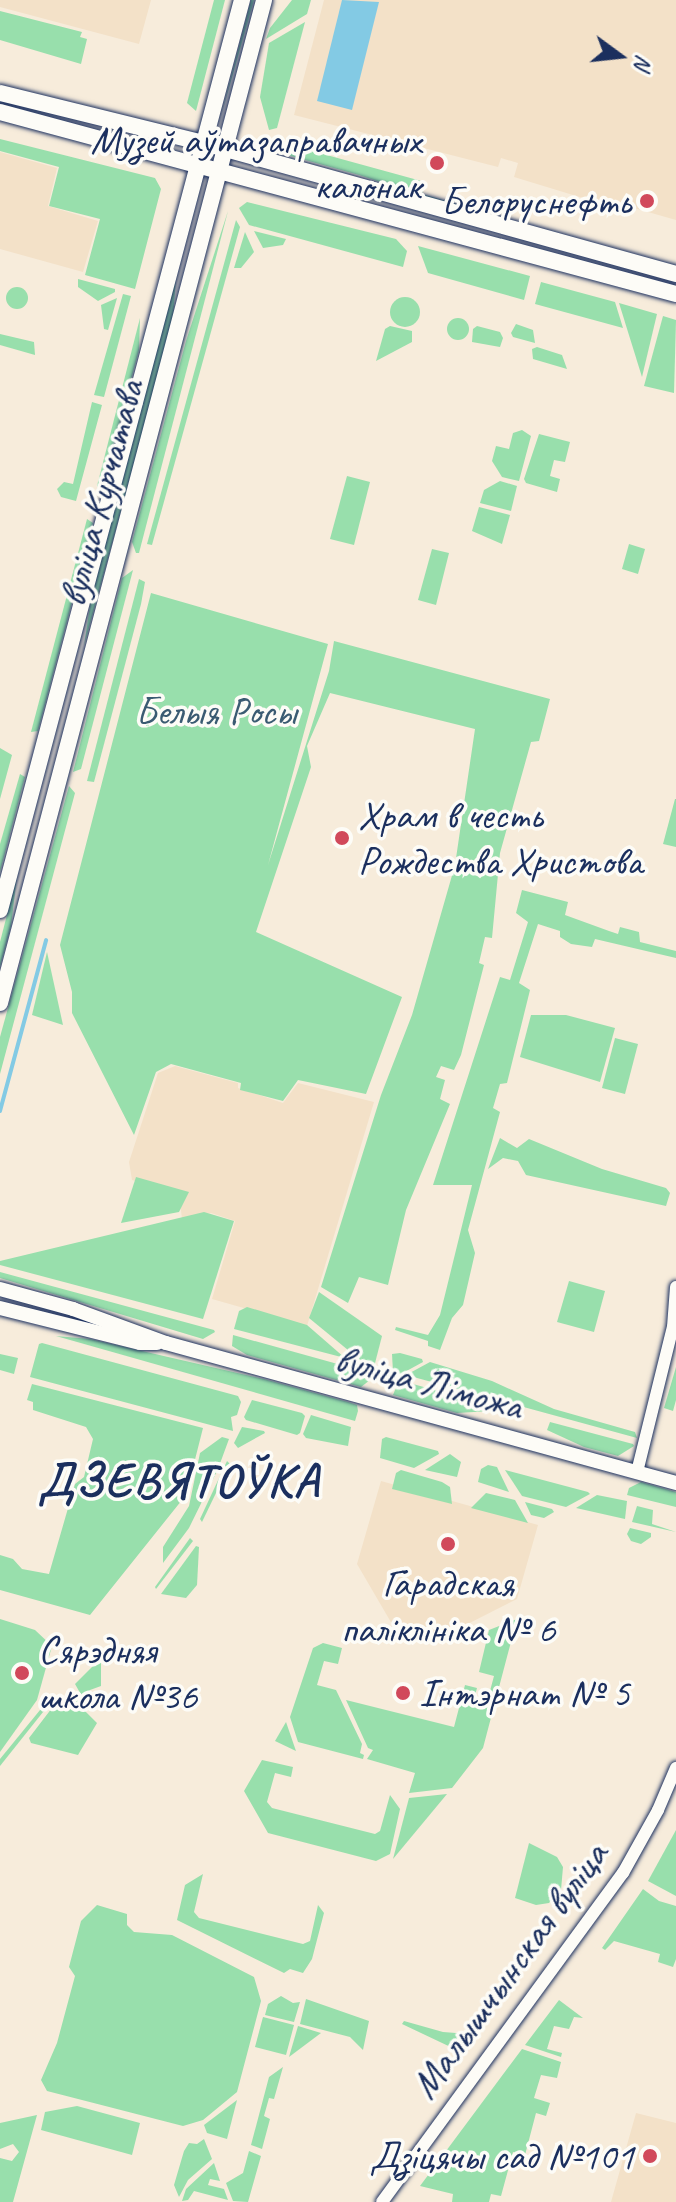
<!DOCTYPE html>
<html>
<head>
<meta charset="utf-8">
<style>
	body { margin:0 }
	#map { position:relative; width:676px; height:2202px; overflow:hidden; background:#f7ecdb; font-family:Caveat,sans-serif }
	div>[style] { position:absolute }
	.built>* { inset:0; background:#f3e1c8 }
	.green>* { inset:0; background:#98dfac }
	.round { border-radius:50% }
	.water>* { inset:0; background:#83cae4 }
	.stream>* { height:4px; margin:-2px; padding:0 2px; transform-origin:2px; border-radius:2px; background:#83cae4 }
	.roads { filter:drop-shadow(0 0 2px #1b2f5e) drop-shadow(0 0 2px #1b2f5e) }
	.minor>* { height:12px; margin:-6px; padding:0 6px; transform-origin:6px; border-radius:6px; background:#fdfcf7 }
	.tertiary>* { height:14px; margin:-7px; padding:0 7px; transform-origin:7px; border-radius:7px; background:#fdfcf7 }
	.secondary>* { height:16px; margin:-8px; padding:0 8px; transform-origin:8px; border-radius:8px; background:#fdfcf7 }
	.dots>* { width:22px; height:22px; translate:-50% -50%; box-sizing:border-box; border:4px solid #fdfcf7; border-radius:50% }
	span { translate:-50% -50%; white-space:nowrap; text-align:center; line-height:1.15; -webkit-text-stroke:7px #fdfcf7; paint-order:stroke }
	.poi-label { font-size:40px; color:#1b2f5e }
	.right { translate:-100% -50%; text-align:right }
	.left { translate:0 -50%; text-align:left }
	.street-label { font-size:40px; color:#1b2f5e }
	.park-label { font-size:40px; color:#3a5b72 }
	.district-label { font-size:48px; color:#1b2f5e; font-weight:700; letter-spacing:2px }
	.north { position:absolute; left:580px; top:16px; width:80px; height:80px; -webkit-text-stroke:6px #fdfcf7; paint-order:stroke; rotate:105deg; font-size:22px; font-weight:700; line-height:32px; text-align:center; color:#1b2f5e }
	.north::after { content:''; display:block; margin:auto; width:28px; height:36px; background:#1b2f5e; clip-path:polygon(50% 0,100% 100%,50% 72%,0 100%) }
</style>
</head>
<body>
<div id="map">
	<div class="built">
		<div style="clip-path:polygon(0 0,151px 0,139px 44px,0 7px)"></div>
		<div style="clip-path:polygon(324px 0,676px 0,676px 220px,634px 208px,632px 213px,514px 177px,518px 163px,501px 158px,498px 167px,294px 115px)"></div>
		<div style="clip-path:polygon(0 152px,57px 168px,48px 206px,98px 221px,83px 272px,0 249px)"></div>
		<div style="clip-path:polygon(175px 1066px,238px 1083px,238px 1088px,283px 1103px,298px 1083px,374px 1102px,307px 1326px,212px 1299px,235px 1221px,211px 1213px,182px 1219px,179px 1194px,132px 1180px,129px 1162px,158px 1073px)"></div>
		<div style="clip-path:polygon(381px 1481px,538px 1525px,517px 1599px,442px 1637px,392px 1624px,357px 1564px)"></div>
		<div style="clip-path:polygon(636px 2113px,676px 2123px,676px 2202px,611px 2202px)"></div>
	</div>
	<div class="green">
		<div style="clip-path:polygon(214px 0,225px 0,196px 111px,187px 103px)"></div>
		<div style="clip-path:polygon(251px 0,254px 0,221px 116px)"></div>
		<div style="clip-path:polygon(292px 0,311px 0,307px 14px,266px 39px,270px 28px)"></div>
		<div style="clip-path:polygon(0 11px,82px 32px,80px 37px,87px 39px,81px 64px,0 40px)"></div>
		<div style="clip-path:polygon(305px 22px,277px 128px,269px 130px,260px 97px,269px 43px)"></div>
		<div style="clip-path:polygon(0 139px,155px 178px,161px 189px,135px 289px,85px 275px,100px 219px,49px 206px,59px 167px,0 151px)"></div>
		<div style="clip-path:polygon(272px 140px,425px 182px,422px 194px,477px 210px,476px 214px,359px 175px,262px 148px,264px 144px)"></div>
		<div style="clip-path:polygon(247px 202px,396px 239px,407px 251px,403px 267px,249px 225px,239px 208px)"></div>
		<div style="clip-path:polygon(228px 211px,139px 553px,136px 553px,132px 542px,186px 341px)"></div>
		<div style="clip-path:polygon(236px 220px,240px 227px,152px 545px,147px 544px)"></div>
		<div style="clip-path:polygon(254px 231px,286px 239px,283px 245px,263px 248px)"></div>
		<div style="clip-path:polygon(245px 232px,254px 252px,241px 268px,234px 268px)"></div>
		<div style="clip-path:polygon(418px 246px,530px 276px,524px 300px,428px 273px)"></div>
		<div style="clip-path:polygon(176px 277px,173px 320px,84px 646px,91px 599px)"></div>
		<div style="clip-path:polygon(78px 279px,115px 289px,115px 292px,98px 301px,78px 287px)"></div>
		<div style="clip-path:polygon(541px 282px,615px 302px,623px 328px,535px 304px)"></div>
		<div class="round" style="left:6px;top:287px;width:22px;height:22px"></div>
		<div style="clip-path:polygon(123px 294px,131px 296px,104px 397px,94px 395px)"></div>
		<div class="round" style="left:390px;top:297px;width:30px;height:30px"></div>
		<div style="clip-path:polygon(117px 298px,108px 330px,104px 329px,101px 305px)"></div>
		<div style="clip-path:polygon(619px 303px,657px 314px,642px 377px)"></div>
		<div style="clip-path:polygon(663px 316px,676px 320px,674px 393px,644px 386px)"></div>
		<div style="clip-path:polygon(140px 318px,139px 350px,102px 489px,97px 486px)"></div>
		<div class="round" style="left:447px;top:318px;width:22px;height:22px"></div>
		<div style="clip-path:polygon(516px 324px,533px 330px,535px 343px,513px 337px,511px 333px)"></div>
		<div style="clip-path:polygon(390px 326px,412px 331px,412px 342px,376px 361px,385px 329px)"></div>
		<div style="clip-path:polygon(477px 326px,500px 332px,503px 338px,500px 347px,472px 342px,473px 329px)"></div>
		<div style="clip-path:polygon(0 334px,34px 342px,35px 355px,0 345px)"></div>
		<div style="clip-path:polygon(537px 347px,562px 355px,567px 369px,533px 359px,532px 349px)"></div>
		<div style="clip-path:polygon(92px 402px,102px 405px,76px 501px,61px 497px,57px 489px,64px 482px,73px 484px)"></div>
		<div style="clip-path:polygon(522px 430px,531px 436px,519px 481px,502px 477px,492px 461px,496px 446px,509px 449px,513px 433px)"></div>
		<div style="clip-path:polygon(539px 434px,570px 442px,565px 462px,554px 460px,550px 476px,560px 479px,557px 492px,526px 483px,524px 479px)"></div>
		<div style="clip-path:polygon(347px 476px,370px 482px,354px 545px,330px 539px)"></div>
		<div style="clip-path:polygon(500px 481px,517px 486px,511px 511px,480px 503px,484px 490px)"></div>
		<div style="clip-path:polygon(479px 507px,510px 515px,502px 544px,472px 531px)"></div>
		<div style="clip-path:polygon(87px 519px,93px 523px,38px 731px,31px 732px)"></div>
		<div style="clip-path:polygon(629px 544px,645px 549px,638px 574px,622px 569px)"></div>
		<div style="clip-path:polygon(432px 549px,449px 553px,436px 605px,418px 600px)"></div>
		<div style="clip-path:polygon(133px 570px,81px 769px,73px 772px,122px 578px)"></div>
		<div style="clip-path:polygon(139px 579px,145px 582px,141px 604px,94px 782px,87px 781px)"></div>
		<div style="clip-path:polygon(151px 593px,328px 644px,268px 865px,329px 671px,334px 641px,550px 699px,539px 741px,531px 742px,500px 853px,492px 938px,485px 937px,479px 963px,484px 965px,461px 1055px,454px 1070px,441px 1066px,436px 1077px,445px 1080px,440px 1099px,450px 1104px,406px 1210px,388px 1285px,359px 1277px,348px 1303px,321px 1287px,381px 1095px,412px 1015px,455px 865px,475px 729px,330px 693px,307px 746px,311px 767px,256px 932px,402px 997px,366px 1094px,298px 1080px,283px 1101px,240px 1090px,241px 1083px,171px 1064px,156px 1072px,134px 1135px,72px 1013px,72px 992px,60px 945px)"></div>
		<div style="clip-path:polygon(0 748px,12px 755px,0 799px)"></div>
		<div style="clip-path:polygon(20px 774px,25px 777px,0 872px,0 844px)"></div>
		<div style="clip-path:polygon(69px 786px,75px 793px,0 1074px,0 1037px)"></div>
		<div style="clip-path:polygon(675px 799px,676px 799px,676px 847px,663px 844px)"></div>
		<div style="clip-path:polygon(17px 876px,11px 926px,0 967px,0 942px)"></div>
		<div style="clip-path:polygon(522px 890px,568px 902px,565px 915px,609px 931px,618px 934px,620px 927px,639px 932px,640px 942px,676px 951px,676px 958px,595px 939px,592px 947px,571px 944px,560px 937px,560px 931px,538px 924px,519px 983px,530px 990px,507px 1083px,500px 1084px,493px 1108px,500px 1112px,468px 1230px,475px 1253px,463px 1305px,452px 1318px,440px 1350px,428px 1346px,428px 1341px,395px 1330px,396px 1327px,428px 1335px,440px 1315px,472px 1185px,433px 1185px,500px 977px,510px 980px,528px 922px,516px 913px)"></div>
		<div style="clip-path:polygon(47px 952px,63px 1025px,32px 1015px)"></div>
		<div style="clip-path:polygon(531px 1015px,566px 1015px,615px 1028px,600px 1082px,520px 1057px)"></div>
		<div style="clip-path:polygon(615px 1038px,638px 1044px,625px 1094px,602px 1088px)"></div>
		<div style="clip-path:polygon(500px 1138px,517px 1148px,529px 1139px,602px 1169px,666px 1188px,670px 1193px,666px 1206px,526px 1175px,518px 1161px,503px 1158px,488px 1169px)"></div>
		<div style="clip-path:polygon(136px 1177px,189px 1192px,179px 1212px,121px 1223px)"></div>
		<div style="clip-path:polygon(204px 1212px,234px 1221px,203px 1319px,0 1265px,0 1261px)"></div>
		<div style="clip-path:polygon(0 1272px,214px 1330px,215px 1332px,203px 1339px,0 1278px)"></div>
		<div style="clip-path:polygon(569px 1281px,605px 1291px,594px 1332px,557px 1322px)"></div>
		<div style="clip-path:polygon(319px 1292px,382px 1336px,374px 1367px,365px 1364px,309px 1318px)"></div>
		<div style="clip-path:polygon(247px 1307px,307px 1325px,345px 1358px,234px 1329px,239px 1311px)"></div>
		<div style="clip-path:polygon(233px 1335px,370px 1373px,370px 1380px,361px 1387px,247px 1355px,232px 1346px)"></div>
		<div style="clip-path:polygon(56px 1336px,90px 1339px,264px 1379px,348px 1402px,357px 1405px,358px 1411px,355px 1421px)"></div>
		<div style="clip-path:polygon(42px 1343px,238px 1396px,241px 1402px,237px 1415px,231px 1417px,233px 1431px,30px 1377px,39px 1344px)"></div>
		<div style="clip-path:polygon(400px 1353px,422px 1359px,423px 1362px,401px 1374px,393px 1372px,392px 1354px)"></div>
		<div style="clip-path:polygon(0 1354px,18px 1358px,14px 1374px,0 1370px)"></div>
		<div style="clip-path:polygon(430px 1362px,492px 1381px,554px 1409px,635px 1432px,637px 1438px,406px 1375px)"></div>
		<div style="clip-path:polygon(676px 1367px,676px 1400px,673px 1411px,664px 1408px)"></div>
		<div style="clip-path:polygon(399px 1380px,487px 1405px,491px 1411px,457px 1413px,393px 1395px)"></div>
		<div style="clip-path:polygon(32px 1384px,203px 1428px,186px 1495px,90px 1615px,0 1590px,0 1555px,13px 1559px,22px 1569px,49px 1574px,75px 1484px,84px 1477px,93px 1439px,86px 1427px,33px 1410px,33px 1402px,27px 1400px)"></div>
		<div style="clip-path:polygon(252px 1400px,302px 1413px,305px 1416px,300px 1433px,297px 1435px,246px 1420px,244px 1417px)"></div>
		<div style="clip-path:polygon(311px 1415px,351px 1427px,348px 1446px,306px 1438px,303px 1434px)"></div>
		<div style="clip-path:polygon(550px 1422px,633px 1444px,634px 1446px,618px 1456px,584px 1447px,547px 1430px)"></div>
		<div style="clip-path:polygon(242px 1427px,264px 1431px,265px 1433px,238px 1448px,234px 1443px)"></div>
		<div style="clip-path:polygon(222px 1437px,229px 1439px,218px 1469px,189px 1528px,163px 1563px,163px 1547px,189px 1506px,200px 1453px)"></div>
		<div style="clip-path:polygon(386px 1437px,438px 1451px,439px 1454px,414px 1468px,380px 1458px,382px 1439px)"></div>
		<div style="clip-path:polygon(450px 1454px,461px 1462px,457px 1477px,425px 1470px)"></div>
		<div style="clip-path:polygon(227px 1461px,230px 1464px,202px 1522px,200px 1519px)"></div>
		<div style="clip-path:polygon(488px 1465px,497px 1467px,509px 1492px,478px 1482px,481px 1469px)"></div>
		<div style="clip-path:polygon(401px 1470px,442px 1482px,450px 1487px,452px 1504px,392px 1489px,396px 1473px)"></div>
		<div style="clip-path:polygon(505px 1470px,588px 1492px,590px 1494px,566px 1507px,522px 1496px)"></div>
		<div style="clip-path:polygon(641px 1482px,676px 1492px,676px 1507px,627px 1495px,629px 1488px)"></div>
		<div style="clip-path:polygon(486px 1493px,515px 1500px,528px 1523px,471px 1508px)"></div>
		<div style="clip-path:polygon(597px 1495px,627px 1501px,625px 1519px,576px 1508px)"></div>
		<div style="clip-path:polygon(525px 1502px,552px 1509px,554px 1512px,544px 1518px,531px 1515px)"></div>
		<div style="clip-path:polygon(637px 1506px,653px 1510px,652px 1524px,676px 1532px,632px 1522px)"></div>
		<div style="clip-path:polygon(630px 1528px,651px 1533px,651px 1537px,641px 1544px,631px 1541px,627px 1534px)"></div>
		<div style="clip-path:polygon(190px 1538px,193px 1541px,156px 1589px,155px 1587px)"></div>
		<div style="clip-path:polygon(196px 1546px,199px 1547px,197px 1585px,186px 1598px,161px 1594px)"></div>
		<div style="clip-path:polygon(0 1619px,35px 1630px,52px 1646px,37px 1700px,0 1752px)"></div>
		<div style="clip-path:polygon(517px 1619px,483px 1748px,452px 1788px,409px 1793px,415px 1773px,367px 1759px,373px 1750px,368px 1748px,346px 1700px,454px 1727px,465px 1685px,477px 1688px,474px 1699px,487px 1702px,494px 1676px,479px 1672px,489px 1630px)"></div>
		<div style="clip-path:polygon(323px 1643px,342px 1648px,338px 1664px,324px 1661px,317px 1685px,336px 1690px,362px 1744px,360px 1753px,364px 1755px,363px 1759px,298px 1742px,290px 1717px,313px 1648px)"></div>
		<div style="clip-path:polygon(101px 1658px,101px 1686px,90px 1690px,83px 1698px,75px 1684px)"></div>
		<div style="clip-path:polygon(76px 1695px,84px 1710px,97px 1723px,78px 1755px,31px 1743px,29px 1738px,55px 1704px,65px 1703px)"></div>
		<div style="clip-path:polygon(49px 1699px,51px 1702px,0 1766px,0 1759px)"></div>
		<div style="clip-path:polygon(286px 1722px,296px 1751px,275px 1741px)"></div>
		<div style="clip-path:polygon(262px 1760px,293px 1767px,291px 1777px,275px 1773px,267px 1802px,272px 1808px,375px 1834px,380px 1831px,390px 1795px,400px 1809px,390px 1854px,376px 1861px,268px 1833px,244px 1791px)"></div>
		<div style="clip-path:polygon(447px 1794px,393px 1859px,409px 1798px)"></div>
		<div style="clip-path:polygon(676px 1830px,676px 1896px,648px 1881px)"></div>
		<div style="clip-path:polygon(529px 1843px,557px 1857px,563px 1867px,561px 1890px,549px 1903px,536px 1905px,515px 1898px)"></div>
		<div style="clip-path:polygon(203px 1874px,194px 1912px,199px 1918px,303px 1944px,310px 1941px,318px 1905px,324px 1913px,312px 1959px,303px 1973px,290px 1969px,284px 1973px,177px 1920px,185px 1885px)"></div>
		<div style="clip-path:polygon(643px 1889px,659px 1901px,676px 1906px,676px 1959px,673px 1967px,658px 1962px,660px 1954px,614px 1941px,605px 1950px,602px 1948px)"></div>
		<div style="clip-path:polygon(97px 1905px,127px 1914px,127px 1925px,134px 1932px,172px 1935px,254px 1977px,261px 2001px,237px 2092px,203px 2120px,183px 2126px,47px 2091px,41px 2080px,57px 2043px,75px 1976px,69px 1967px,81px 1921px)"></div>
		<div style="clip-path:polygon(281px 1996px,293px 2003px,300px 2002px,294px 2022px,265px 2015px,268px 2004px)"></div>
		<div style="clip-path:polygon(306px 1999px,369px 2021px,363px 2050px,350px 2037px,300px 2024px)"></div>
		<div style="clip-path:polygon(559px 2000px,583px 2018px,574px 2017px,569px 2029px,554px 2026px,547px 2049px,562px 2053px,561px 2057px,525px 2045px)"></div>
		<div style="clip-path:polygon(263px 2017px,294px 2025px,286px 2055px,255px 2047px)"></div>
		<div style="clip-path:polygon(404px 2021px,443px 2032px,469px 2034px,472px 2038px,459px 2051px,402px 2024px)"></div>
		<div style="clip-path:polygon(298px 2026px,321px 2033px,289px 2057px)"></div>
		<div style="clip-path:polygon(522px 2049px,561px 2062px,557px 2078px,541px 2075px,534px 2098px,550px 2103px,546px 2116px,536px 2113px,525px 2155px,513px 2152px,501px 2196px,491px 2194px,489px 2202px,452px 2202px,453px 2194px,420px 2186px)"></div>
		<div style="clip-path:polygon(283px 2067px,274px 2099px,269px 2098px,264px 2116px,270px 2119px,262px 2149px,251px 2145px,269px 2077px)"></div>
		<div style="clip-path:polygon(237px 2100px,227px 2139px,207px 2133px,204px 2125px)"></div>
		<div style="clip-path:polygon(77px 2106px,140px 2123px,132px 2155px,41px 2130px,45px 2112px)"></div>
		<div style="clip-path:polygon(37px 2115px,13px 2202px,0 2202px,0 2158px,12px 2161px,19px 2152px,13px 2144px,0 2149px,0 2123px)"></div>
		<div style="clip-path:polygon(204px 2139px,212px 2159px,188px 2180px,179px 2197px,174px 2185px,184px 2151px,189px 2143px,197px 2144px)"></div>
		<div style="clip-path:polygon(249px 2151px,261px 2156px,248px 2202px,233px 2201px,226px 2183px,243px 2173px)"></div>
		<div style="clip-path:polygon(214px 2163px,220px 2181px,210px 2179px,208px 2185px,224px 2189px,228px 2200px,194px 2191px,188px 2200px,182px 2201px,186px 2189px)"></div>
	</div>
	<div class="water">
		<div style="clip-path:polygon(342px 0,379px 2px,352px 110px,317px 101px)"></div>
	</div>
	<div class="stream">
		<div style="left:0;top:1111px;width:177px;rotate:-74.9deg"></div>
	</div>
	<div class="roads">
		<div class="minor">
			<div style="left:637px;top:1472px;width:149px;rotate:-76.1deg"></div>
			<div style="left:673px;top:1327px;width:40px;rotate:-85.7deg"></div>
			<div style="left:382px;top:2202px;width:408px;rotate:-53.8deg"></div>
			<div style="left:623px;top:1873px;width:72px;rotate:-60.9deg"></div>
			<div style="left:658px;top:1810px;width:46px;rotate:-66.8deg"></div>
		</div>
		<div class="tertiary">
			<div style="left:0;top:1289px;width:76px;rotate:15.3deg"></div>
			<div style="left:73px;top:1309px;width:99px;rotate:20.1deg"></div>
			<div style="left:166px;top:1343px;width:529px;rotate:15.35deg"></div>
			<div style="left:0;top:1308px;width:144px;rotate:14deg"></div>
			<div style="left:140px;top:1343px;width:17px"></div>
		</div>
		<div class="secondary">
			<div style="left:0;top:93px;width:210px;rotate:13.8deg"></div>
			<div style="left:204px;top:143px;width:490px;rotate:15.5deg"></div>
			<div style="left:0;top:112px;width:700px;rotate:15.07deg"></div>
			<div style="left:0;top:910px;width:942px;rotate:-75.11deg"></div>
			<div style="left:0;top:1003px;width:1037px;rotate:-75.25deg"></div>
		</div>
	</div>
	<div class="dots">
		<div style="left:437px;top:163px;background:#d1495b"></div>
		<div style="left:647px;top:201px;background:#d1495b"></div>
		<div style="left:342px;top:838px;background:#d1495b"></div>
		<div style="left:448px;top:1544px;background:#d1495b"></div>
		<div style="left:22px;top:1673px;background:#d1495b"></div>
		<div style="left:403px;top:1693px;background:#d1495b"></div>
		<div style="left:650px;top:2156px;background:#d1495b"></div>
	</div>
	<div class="poi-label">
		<span class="right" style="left:421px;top:163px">Музей аўтазаправачных<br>калонак</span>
		<span class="right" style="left:631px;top:201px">Белоруснефть</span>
		<span class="left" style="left:358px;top:838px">Храм в честь<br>Рождества Христова</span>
		<span style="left:448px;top:1606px">Гарадская<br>паліклініка № 6</span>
		<span class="left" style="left:38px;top:1673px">Сярэдняя<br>школа №36</span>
		<span class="left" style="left:419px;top:1693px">Інтэрнат № 5</span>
		<span class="right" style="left:634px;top:2156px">Дзіцячы сад №101</span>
	</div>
	<div class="street-label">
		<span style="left:101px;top:493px;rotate:-75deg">вуліца Курчатава</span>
		<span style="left:429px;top:1382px;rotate:15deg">вуліца Ліможа</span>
		<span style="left:509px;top:1970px;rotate:-54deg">Малышчынская вуліца</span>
	</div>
	<div class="park-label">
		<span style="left:216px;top:711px">Белыя Росы</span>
	</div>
	<div class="district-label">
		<span style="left:179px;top:1481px">ДЗЕВЯТОЎКА</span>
	</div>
	<div class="north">N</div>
</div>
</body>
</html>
